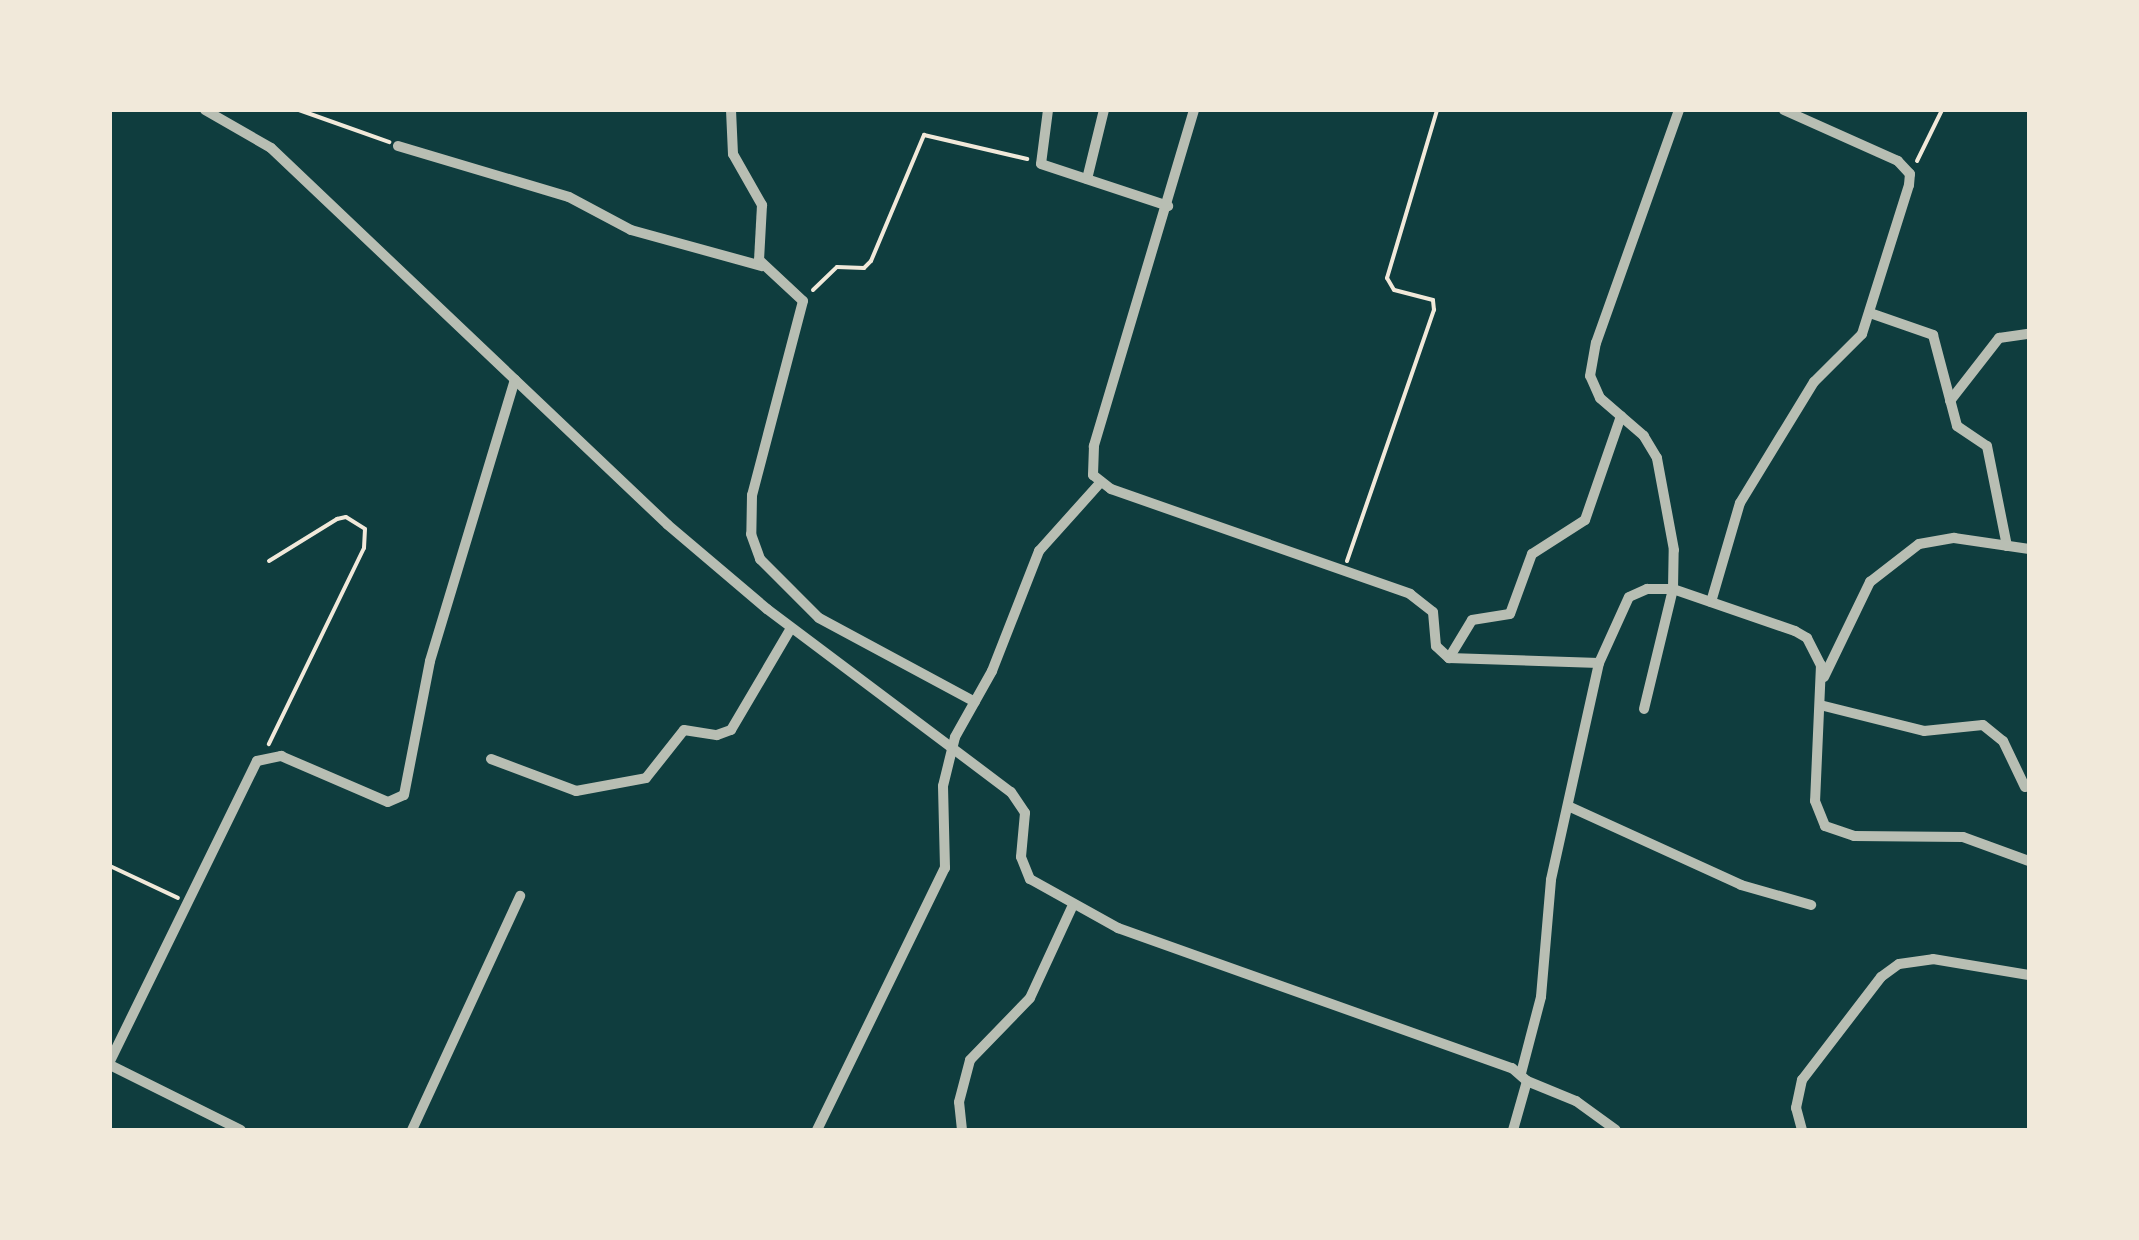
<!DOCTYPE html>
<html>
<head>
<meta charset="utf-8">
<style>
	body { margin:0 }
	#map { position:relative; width:2139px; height:1240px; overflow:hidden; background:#0f3d3e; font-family:Raleway,sans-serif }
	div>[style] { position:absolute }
	.path>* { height:4px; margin:-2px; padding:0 2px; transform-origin:2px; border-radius:2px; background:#f1e9da }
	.minor>* { height:10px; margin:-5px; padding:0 5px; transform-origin:5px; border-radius:5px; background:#b8beb3 }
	span { translate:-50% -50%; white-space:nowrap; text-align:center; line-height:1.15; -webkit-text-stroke:8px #f1e9da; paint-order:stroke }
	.frame { position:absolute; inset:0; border:112px solid #f1e9da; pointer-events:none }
</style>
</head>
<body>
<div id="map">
	<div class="path">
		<div style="left:299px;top:110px;width:96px;rotate:19.6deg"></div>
		<div style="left:1917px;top:161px;width:57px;rotate:-63.9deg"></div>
		<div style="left:813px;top:290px;width:33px;rotate:-44deg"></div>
		<div style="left:837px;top:267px;width:27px;rotate:2deg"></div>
		<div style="left:864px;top:268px;width:10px;rotate:-45deg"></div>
		<div style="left:871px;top:261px;width:137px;rotate:-67.2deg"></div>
		<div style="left:924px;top:135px;width:106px;rotate:13.1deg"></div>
		<div style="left:269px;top:561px;width:80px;rotate:-31.7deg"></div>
		<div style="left:337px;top:519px;width:9px;rotate:-13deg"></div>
		<div style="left:346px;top:517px;width:22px;rotate:32deg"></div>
		<div style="left:365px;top:529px;width:19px;rotate:93deg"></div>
		<div style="left:364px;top:548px;width:218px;rotate:115.9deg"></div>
		<div style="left:1347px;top:561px;width:266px;rotate:-70.9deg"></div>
		<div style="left:1434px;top:310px;width:10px;rotate:-96deg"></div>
		<div style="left:1433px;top:300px;width:40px;rotate:-165.6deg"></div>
		<div style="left:1394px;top:290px;width:14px;rotate:-120deg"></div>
		<div style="left:1387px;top:278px;width:175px;rotate:-73.4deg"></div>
		<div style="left:110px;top:866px;width:75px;rotate:25.2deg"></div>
	</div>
	<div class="minor">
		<div style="left:205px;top:110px;width:76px;rotate:29.9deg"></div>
		<div style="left:271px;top:148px;width:547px;rotate:43.52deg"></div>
		<div style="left:668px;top:525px;width:130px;rotate:40.3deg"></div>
		<div style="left:767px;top:609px;width:305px;rotate:36.9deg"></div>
		<div style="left:1011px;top:792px;width:25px;rotate:56deg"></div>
		<div style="left:1025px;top:813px;width:44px;rotate:95.2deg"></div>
		<div style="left:1021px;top:857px;width:24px;rotate:68deg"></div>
		<div style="left:1030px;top:879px;width:101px;rotate:29.1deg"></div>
		<div style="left:1118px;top:928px;width:418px;rotate:19.6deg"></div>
		<div style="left:1512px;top:1068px;width:20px;rotate:41deg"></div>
		<div style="left:1527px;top:1081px;width:51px;rotate:105.9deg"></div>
		<div style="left:731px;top:110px;width:44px;rotate:87.4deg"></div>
		<div style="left:733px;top:154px;width:59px;rotate:60.4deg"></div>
		<div style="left:762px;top:205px;width:55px;rotate:93.1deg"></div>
		<div style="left:759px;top:260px;width:60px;rotate:43deg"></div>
		<div style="left:803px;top:301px;width:201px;rotate:104.7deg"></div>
		<div style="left:752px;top:495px;width:39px;rotate:91deg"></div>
		<div style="left:751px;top:534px;width:27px;rotate:70deg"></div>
		<div style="left:760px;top:559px;width:83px;rotate:45deg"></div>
		<div style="left:819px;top:618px;width:177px;rotate:28.3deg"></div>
		<div style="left:1048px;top:110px;width:54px;rotate:97.4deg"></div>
		<div style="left:1041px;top:164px;width:134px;rotate:18.3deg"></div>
		<div style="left:1194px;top:110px;width:351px;rotate:106.6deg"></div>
		<div style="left:1094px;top:446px;width:29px;rotate:92deg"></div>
		<div style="left:1093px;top:475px;width:23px;rotate:38deg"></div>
		<div style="left:1111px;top:489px;width:317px;rotate:19.3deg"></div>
		<div style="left:1410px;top:594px;width:29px;rotate:38deg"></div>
		<div style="left:1433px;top:612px;width:34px;rotate:85deg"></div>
		<div style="left:1436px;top:646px;width:18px;rotate:43deg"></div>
		<div style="left:1449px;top:658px;width:150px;rotate:1.9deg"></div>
		<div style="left:1599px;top:663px;width:222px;rotate:102.5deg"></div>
		<div style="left:1551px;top:880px;width:117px;rotate:94.9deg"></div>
		<div style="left:1541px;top:997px;width:79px;rotate:104.7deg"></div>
		<div style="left:398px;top:146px;width:178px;rotate:16.6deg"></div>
		<div style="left:569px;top:197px;width:70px;rotate:28deg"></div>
		<div style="left:631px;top:230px;width:136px;rotate:15.4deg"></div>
		<div style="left:1087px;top:179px;width:71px;rotate:-76.2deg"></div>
		<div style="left:1870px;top:313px;width:67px;rotate:19.2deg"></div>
		<div style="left:1933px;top:335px;width:94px;rotate:75.2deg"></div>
		<div style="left:1957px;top:426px;width:36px;rotate:34deg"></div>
		<div style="left:1987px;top:446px;width:102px;rotate:78.7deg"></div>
		<div style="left:1950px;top:401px;width:80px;rotate:-52.1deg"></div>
		<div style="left:1999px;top:338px;width:30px;rotate:-8deg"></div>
		<div style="left:1711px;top:602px;width:103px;rotate:-73.7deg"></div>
		<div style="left:1740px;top:503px;width:142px;rotate:-58.6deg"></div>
		<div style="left:1814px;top:382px;width:68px;rotate:-45deg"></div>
		<div style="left:1862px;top:334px;width:156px;rotate:-72.5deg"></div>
		<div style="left:1909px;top:185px;width:11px;rotate:-85deg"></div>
		<div style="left:1910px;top:174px;width:18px;rotate:-133deg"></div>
		<div style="left:1898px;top:161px;width:125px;rotate:-155.9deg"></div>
		<div style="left:1449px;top:658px;width:44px;rotate:-58.8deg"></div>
		<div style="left:1472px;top:620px;width:38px;rotate:-9deg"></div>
		<div style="left:1510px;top:614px;width:64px;rotate:-69.9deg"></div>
		<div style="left:1532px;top:554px;width:63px;rotate:-32.7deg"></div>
		<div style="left:1585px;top:520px;width:110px;rotate:-70.9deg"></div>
		<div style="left:1599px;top:663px;width:72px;rotate:-65.6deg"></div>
		<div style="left:1629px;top:597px;width:20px;rotate:-24deg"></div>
		<div style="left:1647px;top:589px;width:26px"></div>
		<div style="left:1673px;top:589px;width:129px;rotate:19deg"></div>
		<div style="left:1795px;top:631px;width:14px;rotate:30deg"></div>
		<div style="left:1807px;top:638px;width:30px;rotate:63deg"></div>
		<div style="left:1821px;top:665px;width:136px;rotate:92.5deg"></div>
		<div style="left:1815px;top:801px;width:27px;rotate:68deg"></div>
		<div style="left:1825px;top:826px;width:31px;rotate:19deg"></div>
		<div style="left:1854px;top:836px;width:109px;rotate:0.5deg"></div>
		<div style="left:1963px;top:837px;width:70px;rotate:20deg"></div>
		<div style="left:1824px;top:677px;width:106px;rotate:-64.2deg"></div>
		<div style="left:1870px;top:582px;width:62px;rotate:-37.8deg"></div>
		<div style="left:1919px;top:544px;width:36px;rotate:-10deg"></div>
		<div style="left:1954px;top:538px;width:76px;rotate:8.3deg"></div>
		<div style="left:1820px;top:705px;width:107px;rotate:14deg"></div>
		<div style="left:1924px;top:731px;width:59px;rotate:-5.8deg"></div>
		<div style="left:1983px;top:725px;width:26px;rotate:39deg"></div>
		<div style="left:2003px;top:741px;width:51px;rotate:64.4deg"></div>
		<div style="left:1644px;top:709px;width:123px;rotate:-76.4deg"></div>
		<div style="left:1673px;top:589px;width:39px;rotate:-89deg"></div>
		<div style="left:1674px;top:550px;width:94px;rotate:-100.5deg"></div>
		<div style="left:1657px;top:458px;width:26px;rotate:-121deg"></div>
		<div style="left:1644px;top:436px;width:58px;rotate:-139.2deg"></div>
		<div style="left:1600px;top:398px;width:24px;rotate:-114deg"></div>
		<div style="left:1590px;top:376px;width:34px;rotate:-80deg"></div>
		<div style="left:1596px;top:343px;width:247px;rotate:-70.4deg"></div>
		<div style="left:491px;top:759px;width:91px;rotate:20.6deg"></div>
		<div style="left:576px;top:791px;width:71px;rotate:-10.5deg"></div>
		<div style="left:646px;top:778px;width:61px;rotate:-51.6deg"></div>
		<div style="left:684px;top:730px;width:33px;rotate:9deg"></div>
		<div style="left:717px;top:735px;width:15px;rotate:-20deg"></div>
		<div style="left:731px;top:730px;width:118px;rotate:-59.5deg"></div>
		<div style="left:1568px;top:806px;width:190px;rotate:24.5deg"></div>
		<div style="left:1741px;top:885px;width:73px;rotate:15.9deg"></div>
		<div style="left:110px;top:1061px;width:334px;rotate:-63.9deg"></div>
		<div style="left:257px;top:761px;width:25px;rotate:-12deg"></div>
		<div style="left:281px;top:756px;width:116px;rotate:23.3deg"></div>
		<div style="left:388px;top:802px;width:17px;rotate:-24deg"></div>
		<div style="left:404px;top:795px;width:136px;rotate:-79deg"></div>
		<div style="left:430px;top:661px;width:294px;rotate:-73.2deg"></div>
		<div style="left:110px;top:1065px;width:146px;rotate:26.4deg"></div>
		<div style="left:1527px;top:1081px;width:53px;rotate:22.2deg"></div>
		<div style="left:1576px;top:1101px;width:49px;rotate:35.9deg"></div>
		<div style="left:412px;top:1130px;width:258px;rotate:-65.2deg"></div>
		<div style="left:817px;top:1130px;width:292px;rotate:-64deg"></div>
		<div style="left:945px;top:868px;width:82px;rotate:-91.4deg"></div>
		<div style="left:943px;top:786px;width:50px;rotate:-76.2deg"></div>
		<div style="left:955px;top:737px;width:76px;rotate:-60.7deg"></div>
		<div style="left:992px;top:671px;width:129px;rotate:-68.6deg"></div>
		<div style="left:1039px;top:551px;width:91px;rotate:-48.1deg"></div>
		<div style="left:962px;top:1130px;width:28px;rotate:-96deg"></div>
		<div style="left:959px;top:1102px;width:43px;rotate:-75.3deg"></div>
		<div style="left:970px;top:1060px;width:86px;rotate:-45.9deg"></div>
		<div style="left:1030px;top:998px;width:102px;rotate:-65.2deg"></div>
		<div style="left:1802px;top:1130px;width:23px;rotate:-105deg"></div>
		<div style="left:1796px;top:1108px;width:29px;rotate:-78deg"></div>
		<div style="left:1802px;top:1080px;width:130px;rotate:-52.5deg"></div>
		<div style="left:1881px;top:977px;width:22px;rotate:-36deg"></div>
		<div style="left:1899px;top:964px;width:34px;rotate:-8deg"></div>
		<div style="left:1933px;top:959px;width:97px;rotate:9.5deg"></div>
	</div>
	<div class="frame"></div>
</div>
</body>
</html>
